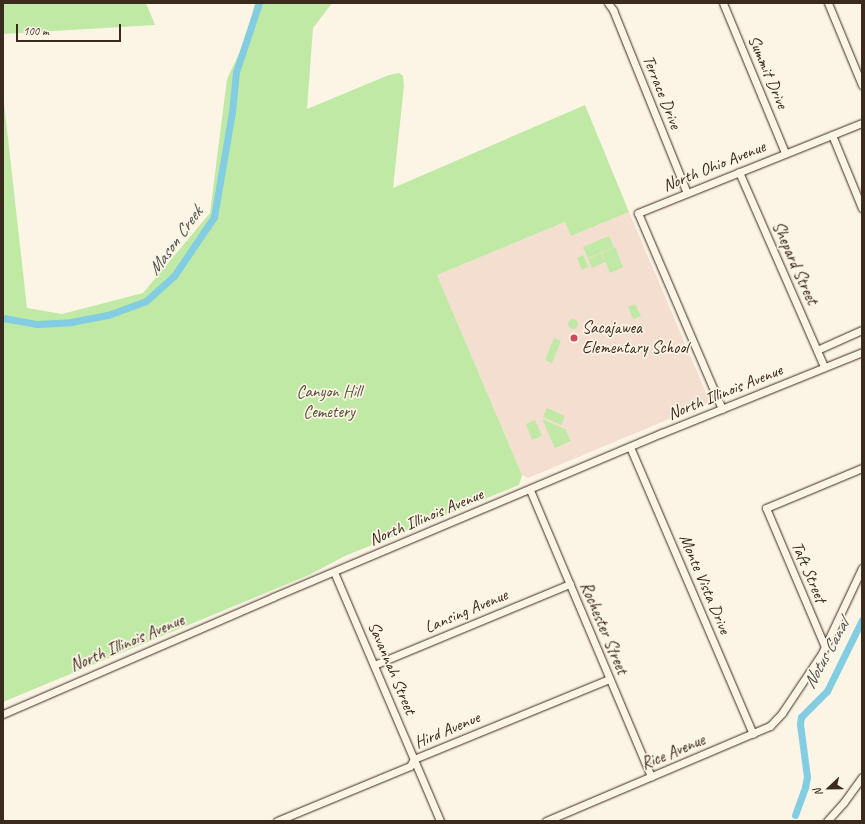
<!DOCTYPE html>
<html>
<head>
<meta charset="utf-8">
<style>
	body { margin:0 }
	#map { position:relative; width:865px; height:824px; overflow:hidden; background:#fcf5e5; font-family:Caveat,sans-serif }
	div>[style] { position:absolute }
	.built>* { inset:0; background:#f4ded0 }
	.green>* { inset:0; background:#bfe9a5 }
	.round { border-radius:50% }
	.canal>* { height:7px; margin:-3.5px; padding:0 3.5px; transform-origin:3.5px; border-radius:3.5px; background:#83cde3 }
	.roads { filter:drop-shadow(0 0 1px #3b2a1e) drop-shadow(0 0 1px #3b2a1e) }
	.minor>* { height:7px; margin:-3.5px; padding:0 3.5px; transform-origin:3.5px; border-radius:3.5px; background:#fcf5e5 }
	.dots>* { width:11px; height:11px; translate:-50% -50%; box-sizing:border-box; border:2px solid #fcf5e5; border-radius:50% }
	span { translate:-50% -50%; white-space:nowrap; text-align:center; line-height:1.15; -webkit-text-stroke:3.5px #fcf5e5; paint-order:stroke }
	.street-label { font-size:17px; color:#3b2a1e }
	.poi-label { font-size:17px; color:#3b2a1e }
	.left { translate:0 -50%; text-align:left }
	.park-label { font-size:17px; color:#555039 }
	.water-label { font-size:18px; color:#4d534f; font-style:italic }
	.frame { position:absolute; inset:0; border:4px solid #3b2a1e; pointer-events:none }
	.north { position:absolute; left:809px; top:768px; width:40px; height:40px; -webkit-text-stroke:3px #fcf5e5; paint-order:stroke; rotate:248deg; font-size:11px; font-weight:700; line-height:16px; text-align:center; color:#3b2a1e }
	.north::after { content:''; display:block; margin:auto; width:14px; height:18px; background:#3b2a1e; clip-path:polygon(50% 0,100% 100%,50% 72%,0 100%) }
	.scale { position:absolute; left:16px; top:24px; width:105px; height:18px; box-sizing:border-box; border:2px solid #3b2a1e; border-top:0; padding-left:5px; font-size:12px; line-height:14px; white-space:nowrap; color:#3b2a1e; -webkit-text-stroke:3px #fcf5e5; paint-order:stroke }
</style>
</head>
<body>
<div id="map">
	<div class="built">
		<div style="clip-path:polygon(629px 212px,710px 402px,528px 478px,522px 475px,437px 275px,565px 222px,571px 236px)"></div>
	</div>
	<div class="green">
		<div style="clip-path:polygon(3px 3px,146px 3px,155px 25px,3px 34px)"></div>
		<div style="clip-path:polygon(255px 3px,332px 3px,313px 28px,307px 109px,389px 75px,399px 73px,403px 76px,404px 86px,393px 188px,585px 105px,629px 212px,571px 236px,565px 222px,437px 275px,522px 475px,519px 485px,345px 556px,309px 575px,3px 702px,3px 94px,27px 308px,62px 314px,143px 293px,210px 213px,227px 79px,244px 43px)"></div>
		<div style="clip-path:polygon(609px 236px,614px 247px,588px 258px,583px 247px)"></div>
		<div style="clip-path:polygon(615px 247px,623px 267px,610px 273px,602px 253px)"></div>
		<div style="clip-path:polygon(601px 253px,605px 262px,592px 268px,588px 259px)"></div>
		<div style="clip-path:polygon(583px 255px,589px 267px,582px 270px,577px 258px)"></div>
		<div style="clip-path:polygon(635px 304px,641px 316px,633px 319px,628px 307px)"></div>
		<div class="round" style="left:568px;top:319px;width:10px;height:10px"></div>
		<div style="clip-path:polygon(554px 338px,561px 341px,552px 363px,545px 360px)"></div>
		<div style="clip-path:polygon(547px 408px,565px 416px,561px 425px,543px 417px)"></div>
		<div style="clip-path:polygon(542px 419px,565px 429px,571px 441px,555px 448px)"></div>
		<div style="clip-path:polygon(535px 420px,542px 436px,532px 440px,526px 424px)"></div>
	</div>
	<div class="canal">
		<div style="left:3px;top:318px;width:35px;rotate:10deg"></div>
		<div style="left:37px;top:324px;width:34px;rotate:-3deg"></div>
		<div style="left:71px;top:322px;width:38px;rotate:-11deg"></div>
		<div style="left:108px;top:315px;width:40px;rotate:-20.2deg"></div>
		<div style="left:146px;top:301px;width:38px;rotate:-42deg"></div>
		<div style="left:174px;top:276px;width:71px;rotate:-55.9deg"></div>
		<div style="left:214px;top:217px;width:107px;rotate:-80.3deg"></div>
		<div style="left:232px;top:112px;width:40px;rotate:-84.3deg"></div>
		<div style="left:236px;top:72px;width:73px;rotate:-71.6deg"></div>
		<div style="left:795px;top:815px;width:30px;rotate:-70deg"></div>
		<div style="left:805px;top:787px;width:10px;rotate:-79deg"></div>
		<div style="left:807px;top:777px;width:53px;rotate:-97.5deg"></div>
		<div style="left:800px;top:724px;width:7px;rotate:-82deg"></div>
		<div style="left:801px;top:717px;width:37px;rotate:-45deg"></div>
		<div style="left:827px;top:691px;width:79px;rotate:-63.8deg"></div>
	</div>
	<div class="roads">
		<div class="minor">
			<div style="left:608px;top:3px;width:9px;rotate:54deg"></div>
			<div style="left:613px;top:10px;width:197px;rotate:68deg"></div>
			<div style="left:723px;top:3px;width:162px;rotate:67.5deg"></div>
			<div style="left:828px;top:3px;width:89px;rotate:67.5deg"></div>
			<div style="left:832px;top:135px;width:79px;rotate:67.7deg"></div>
			<div style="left:739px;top:172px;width:213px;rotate:66.4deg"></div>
			<div style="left:817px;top:350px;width:49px;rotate:-24deg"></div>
			<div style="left:722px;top:409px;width:213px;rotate:-113.2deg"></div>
			<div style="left:638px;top:213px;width:241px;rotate:-21.9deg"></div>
			<div style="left:630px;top:447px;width:312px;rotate:66.8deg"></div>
			<div style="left:530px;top:490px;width:311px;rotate:67.1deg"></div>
			<div style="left:334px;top:572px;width:271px;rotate:66.9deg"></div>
			<div style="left:825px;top:647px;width:151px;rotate:-113deg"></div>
			<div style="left:766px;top:508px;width:104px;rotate:-22.6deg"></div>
			<div style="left:374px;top:665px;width:212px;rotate:-22.5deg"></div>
			<div style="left:3px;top:714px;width:294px;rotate:-23.4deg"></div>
			<div style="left:273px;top:597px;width:422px;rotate:-22.9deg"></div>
			<div style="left:662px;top:433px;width:216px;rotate:-22deg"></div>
			<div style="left:277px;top:821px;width:144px;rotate:-22.5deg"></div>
			<div style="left:410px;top:766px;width:8px;rotate:-60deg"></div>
			<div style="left:414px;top:759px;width:211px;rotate:-22.3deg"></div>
			<div style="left:546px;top:821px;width:243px;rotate:-23deg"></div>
			<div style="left:770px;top:726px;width:18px;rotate:-47deg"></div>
			<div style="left:782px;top:713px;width:72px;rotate:-56.3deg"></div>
			<div style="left:822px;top:653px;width:94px;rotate:-64.8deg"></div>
			<div style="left:827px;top:821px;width:25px;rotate:-48deg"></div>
			<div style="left:844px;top:802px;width:31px;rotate:-54deg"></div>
		</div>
	</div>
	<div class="dots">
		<div style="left:574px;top:338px;background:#d1495b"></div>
	</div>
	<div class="street-label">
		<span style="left:768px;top:72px;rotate:67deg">Summit Drive</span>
		<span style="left:662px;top:92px;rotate:68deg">Terrace Drive</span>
		<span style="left:714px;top:166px;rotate:-22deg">North Ohio Avenue</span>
		<span style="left:795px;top:263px;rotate:66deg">Shepard Street</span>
		<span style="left:725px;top:392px;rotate:-22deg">North Illinois Avenue</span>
		<span style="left:426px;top:517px;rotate:-23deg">North Illinois Avenue</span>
		<span style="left:809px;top:572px;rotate:67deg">Taft Street</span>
		<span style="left:705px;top:584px;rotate:67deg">Monte Vista Drive</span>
		<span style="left:466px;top:611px;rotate:-23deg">Lansing Avenue</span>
		<span style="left:604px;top:628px;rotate:67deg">Rochester Street</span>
		<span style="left:127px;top:643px;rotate:-23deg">North Illinois Avenue</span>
		<span style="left:392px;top:668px;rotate:67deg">Savannah Street</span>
		<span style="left:447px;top:730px;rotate:-23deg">Hird Avenue</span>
		<span style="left:673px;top:752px;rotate:-23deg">Rice Avenue</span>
	</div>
	<div class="poi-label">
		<span class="left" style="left:582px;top:338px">Sacajawea<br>Elementary School</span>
	</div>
	<div class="park-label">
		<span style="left:329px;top:402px">Canyon Hill<br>Cemetery</span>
	</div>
	<div class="water-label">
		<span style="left:175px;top:241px;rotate:-54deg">Mason Creek</span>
		<span style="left:826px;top:654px;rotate:-61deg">Notus Canal</span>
	</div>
	<div class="frame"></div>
	<div class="north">N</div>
	<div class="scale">100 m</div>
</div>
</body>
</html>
